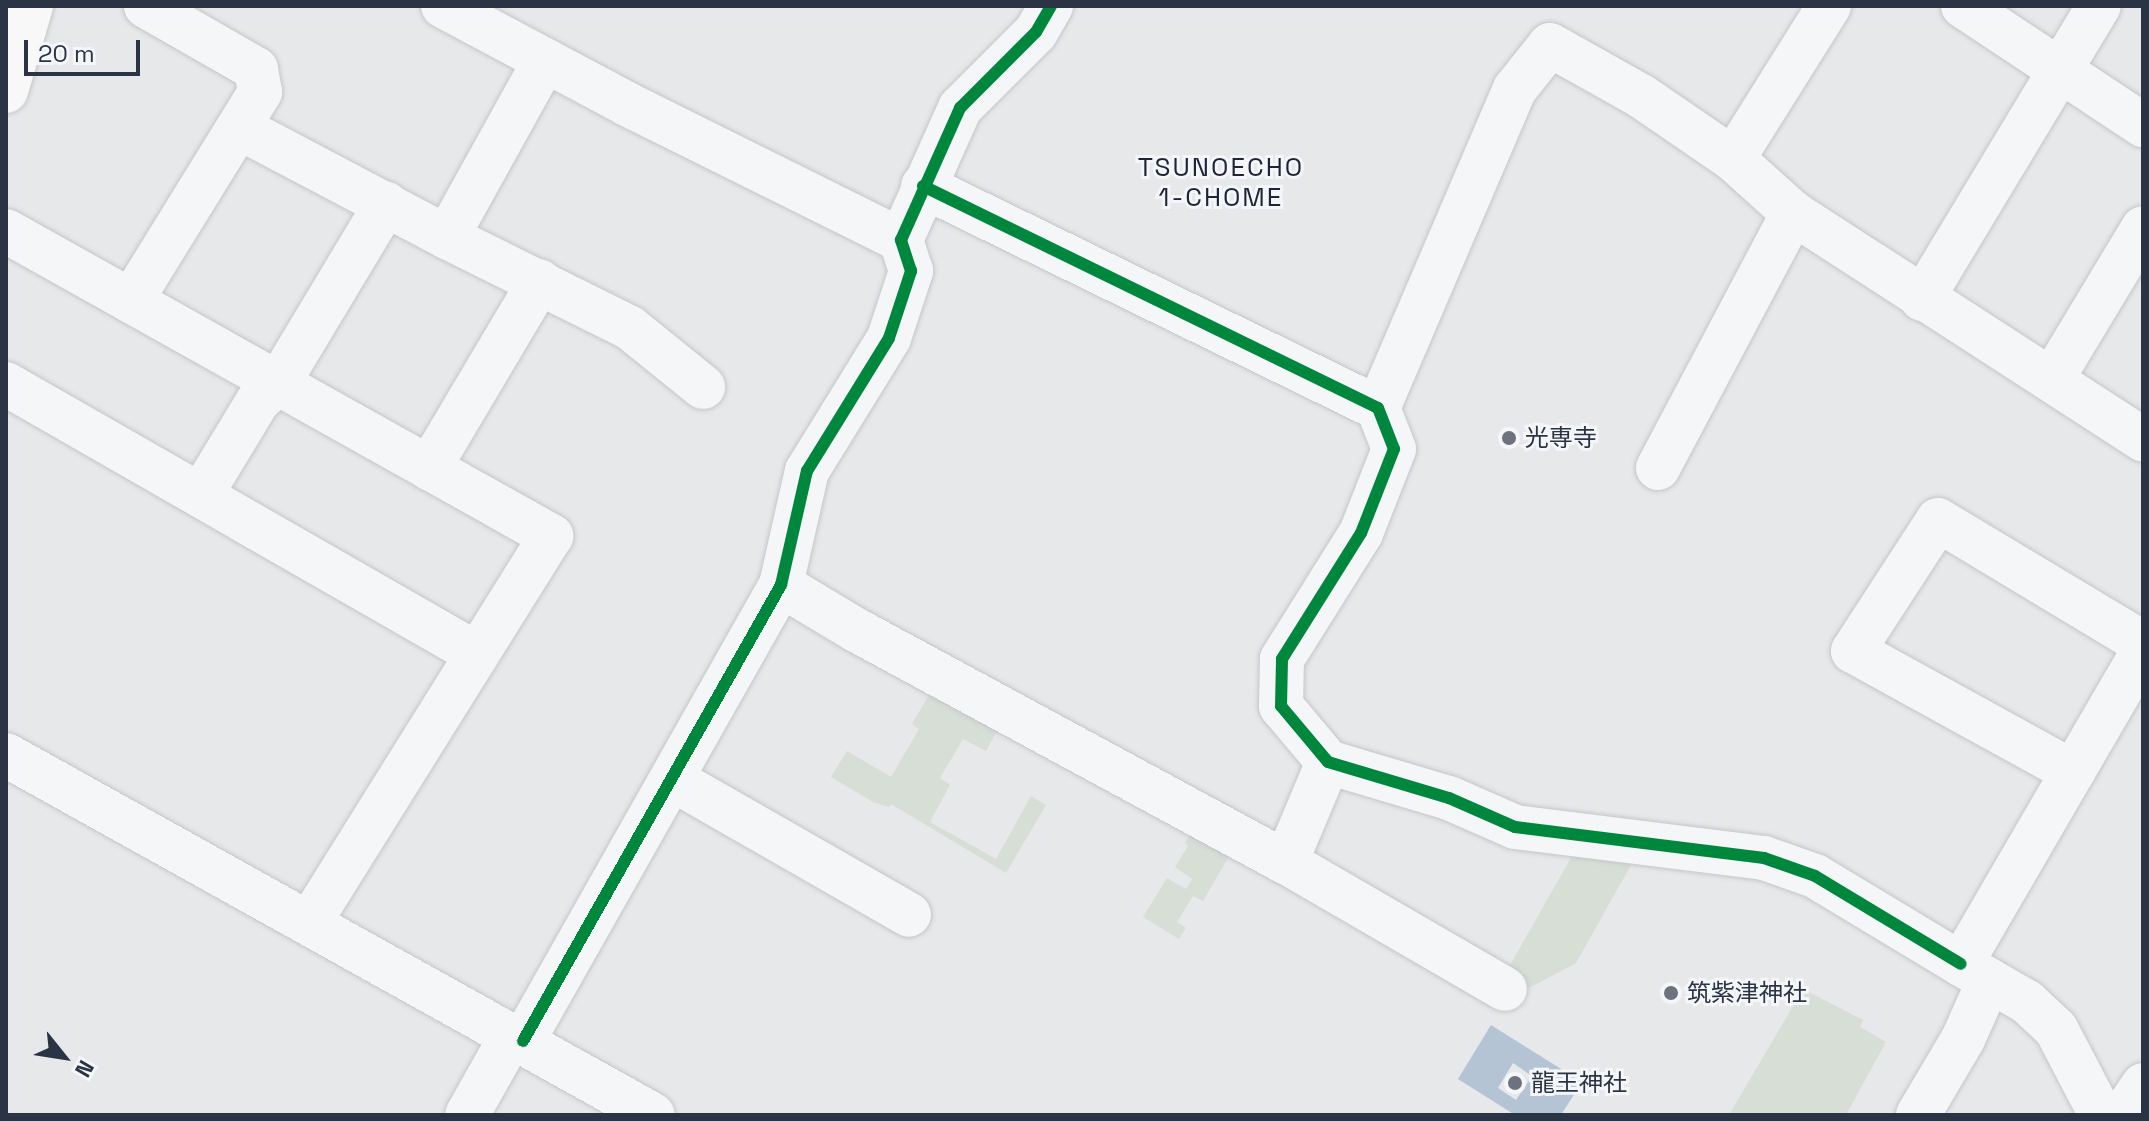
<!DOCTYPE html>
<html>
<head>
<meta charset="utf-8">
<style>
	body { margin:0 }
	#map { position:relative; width:2149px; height:1121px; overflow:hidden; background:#e6e8ea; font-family:"Space Grotesk","Noto Sans JP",sans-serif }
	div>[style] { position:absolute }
	.green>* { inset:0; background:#d6ded6 }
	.water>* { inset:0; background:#b4c4d5 }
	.roads { filter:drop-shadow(0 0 2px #c4c6c8) drop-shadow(0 0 2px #c4c6c8) }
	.minor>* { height:44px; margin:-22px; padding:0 22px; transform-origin:22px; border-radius:22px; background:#f5f6f7 }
	.major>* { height:44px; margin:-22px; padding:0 22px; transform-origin:22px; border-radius:22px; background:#f8f8f8 }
	.cycleway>* { height:12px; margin:-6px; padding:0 6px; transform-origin:6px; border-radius:6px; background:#00873e }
	.dots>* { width:22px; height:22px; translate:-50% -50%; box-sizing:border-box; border:4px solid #f4f6f9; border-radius:50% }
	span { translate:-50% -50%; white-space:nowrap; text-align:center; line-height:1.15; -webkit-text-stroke:6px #f4f6f9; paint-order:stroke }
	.poi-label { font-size:24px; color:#2b3445 }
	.left { translate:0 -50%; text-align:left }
	.neighbourhood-label { font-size:26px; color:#1d2536; letter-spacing:2px }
	.frame { position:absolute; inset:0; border:8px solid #2b3445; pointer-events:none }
	.north { position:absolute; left:24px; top:1017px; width:80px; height:80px; -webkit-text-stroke:6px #f4f6f9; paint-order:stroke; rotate:120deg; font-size:22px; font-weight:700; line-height:32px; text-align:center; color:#2b3445 }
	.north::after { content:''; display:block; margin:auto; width:28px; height:36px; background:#2b3445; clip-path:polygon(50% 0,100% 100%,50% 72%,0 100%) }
	.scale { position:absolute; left:24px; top:40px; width:116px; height:36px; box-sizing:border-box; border:4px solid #2b3445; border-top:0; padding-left:10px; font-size:24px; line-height:28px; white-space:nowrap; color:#2b3445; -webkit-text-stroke:6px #f4f6f9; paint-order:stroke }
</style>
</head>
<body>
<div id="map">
	<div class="green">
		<div style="clip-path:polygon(933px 688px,1001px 724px,986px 751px,963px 739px,940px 778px,950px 785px,930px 822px,996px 859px,1031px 796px,1046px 805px,1006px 873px,891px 804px,889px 807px,873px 802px,831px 777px,847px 751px,891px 777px,919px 729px,912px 724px)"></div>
		<div style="clip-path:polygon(1193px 829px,1232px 851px,1203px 901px,1193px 896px,1177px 922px,1186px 928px,1179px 939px,1143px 917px,1167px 878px,1186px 889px,1192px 879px,1175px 867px,1188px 846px,1185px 843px)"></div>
		<div style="clip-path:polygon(1576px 849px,1636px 856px,1576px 963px,1529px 988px,1505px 974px)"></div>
		<div style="clip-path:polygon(1803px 989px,1863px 1020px,1860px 1027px,1886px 1042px,1846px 1115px,1729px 1115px)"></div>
	</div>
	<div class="water">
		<div style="clip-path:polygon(evenodd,1491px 1025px,1582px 1082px,1561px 1115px,1515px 1115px,1458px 1079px,1491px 1025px,1513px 1063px,1532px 1076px,1516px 1100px,1498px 1088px,1513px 1063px)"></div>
	</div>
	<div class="roads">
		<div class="minor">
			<div style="left:443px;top:6px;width:208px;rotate:28deg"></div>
			<div style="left:627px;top:104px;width:306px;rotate:26.4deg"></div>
			<div style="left:1963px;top:6px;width:216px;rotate:33.5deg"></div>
			<div style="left:240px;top:128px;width:234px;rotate:27.8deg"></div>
			<div style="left:447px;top:237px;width:204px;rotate:26.4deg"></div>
			<div style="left:630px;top:328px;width:94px;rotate:38.9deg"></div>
			<div style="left:1733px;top:159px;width:181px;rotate:-57.9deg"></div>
			<div style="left:923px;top:186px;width:506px;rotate:26.01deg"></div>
			<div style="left:1378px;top:408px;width:44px;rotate:68.7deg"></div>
			<div style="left:1394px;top:449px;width:90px;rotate:111.4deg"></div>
			<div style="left:1361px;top:533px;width:149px;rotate:122.1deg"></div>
			<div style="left:1282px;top:659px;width:47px;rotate:91.2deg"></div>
			<div style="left:1281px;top:706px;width:73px;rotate:50deg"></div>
			<div style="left:1328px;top:762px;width:126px;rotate:16.6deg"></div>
			<div style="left:1449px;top:798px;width:72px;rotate:23.7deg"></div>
			<div style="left:1515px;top:827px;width:251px;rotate:7.1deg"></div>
			<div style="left:1764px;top:858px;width:54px;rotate:19.4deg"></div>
			<div style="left:1815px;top:876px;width:170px;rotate:31.1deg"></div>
			<div style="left:6px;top:231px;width:625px;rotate:29.23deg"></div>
			<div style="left:551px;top:536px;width:456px;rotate:122deg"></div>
			<div style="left:447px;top:237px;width:202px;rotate:-61deg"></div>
			<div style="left:1922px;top:299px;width:342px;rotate:-58.9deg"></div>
			<div style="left:131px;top:301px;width:246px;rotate:-58.3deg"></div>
			<div style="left:260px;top:92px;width:23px;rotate:-100deg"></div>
			<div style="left:256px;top:69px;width:127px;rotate:-150.2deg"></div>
			<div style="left:2052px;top:379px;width:176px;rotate:-58.9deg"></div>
			<div style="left:6px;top:384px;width:543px;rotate:29.82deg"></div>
			<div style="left:1378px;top:408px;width:347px;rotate:-66.8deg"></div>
			<div style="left:1515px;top:89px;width:56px;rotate:-51.5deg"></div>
			<div style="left:1550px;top:45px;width:104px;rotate:29.3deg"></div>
			<div style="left:1641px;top:96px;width:112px;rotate:34.4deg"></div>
			<div style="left:1733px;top:159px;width:81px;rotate:42deg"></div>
			<div style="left:1793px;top:213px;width:417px;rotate:32.9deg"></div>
			<div style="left:429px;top:468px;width:217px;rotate:-59.3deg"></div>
			<div style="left:1658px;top:468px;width:289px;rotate:-62.1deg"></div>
			<div style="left:201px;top:495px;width:110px;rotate:-58.8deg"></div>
			<div style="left:258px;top:401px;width:28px;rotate:-42deg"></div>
			<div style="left:279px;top:382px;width:208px;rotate:-59deg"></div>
			<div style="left:781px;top:585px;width:90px;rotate:30.9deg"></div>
			<div style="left:858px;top:631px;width:486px;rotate:28.4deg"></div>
			<div style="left:1286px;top:862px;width:253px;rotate:30.1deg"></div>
			<div style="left:6px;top:755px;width:740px;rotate:29.09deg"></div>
			<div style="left:2073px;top:772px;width:251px;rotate:-151.2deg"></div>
			<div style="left:1853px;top:651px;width:156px;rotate:-57deg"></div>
			<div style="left:1938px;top:520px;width:239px;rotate:31deg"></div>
			<div style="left:672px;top:779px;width:273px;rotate:29.8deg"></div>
			<div style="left:1286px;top:862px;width:108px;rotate:-67.2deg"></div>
			<div style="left:523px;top:1041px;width:524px;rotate:-60.5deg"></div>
			<div style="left:781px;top:585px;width:117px;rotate:-77.2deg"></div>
			<div style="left:807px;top:471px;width:156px;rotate:-58.3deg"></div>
			<div style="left:889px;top:338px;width:71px;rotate:-71.8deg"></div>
			<div style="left:911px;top:271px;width:33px;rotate:-108deg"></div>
			<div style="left:901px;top:240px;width:145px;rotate:-65.9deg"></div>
			<div style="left:960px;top:108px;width:107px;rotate:-45deg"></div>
			<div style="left:1036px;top:32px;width:30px;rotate:-60deg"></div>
			<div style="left:467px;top:1115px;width:92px;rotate:-60.6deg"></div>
			<div style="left:1918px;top:1115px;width:88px;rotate:-59.4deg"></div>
			<div style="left:1963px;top:1039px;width:64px;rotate:-65.9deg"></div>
			<div style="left:2101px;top:1115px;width:97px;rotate:-117.6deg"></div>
			<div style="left:2056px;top:1029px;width:40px;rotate:-137deg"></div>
			<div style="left:2027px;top:1002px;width:76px;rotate:-150.1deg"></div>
			<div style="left:1961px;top:964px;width:362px;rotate:-59.8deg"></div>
			<div style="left:2123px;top:1115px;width:36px;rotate:-56deg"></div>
		</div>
		<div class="major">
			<div style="left:6px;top:91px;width:89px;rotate:-73.6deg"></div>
		</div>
	</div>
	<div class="cycleway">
		<div style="left:923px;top:186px;width:506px;rotate:26.01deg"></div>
		<div style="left:1378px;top:408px;width:44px;rotate:68.7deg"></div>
		<div style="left:1394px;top:449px;width:90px;rotate:111.4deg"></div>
		<div style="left:1361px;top:533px;width:149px;rotate:122.1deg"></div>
		<div style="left:1282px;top:659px;width:47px;rotate:91.2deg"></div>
		<div style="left:1281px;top:706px;width:73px;rotate:50deg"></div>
		<div style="left:1328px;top:762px;width:126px;rotate:16.6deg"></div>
		<div style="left:1449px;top:798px;width:72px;rotate:23.7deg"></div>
		<div style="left:1515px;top:827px;width:251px;rotate:7.1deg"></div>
		<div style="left:1764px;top:858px;width:54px;rotate:19.4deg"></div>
		<div style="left:1815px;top:876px;width:170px;rotate:31.1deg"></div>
		<div style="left:523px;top:1041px;width:524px;rotate:-60.5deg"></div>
		<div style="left:781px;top:585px;width:117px;rotate:-77.2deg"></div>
		<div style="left:807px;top:471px;width:156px;rotate:-58.3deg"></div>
		<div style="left:889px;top:338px;width:71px;rotate:-71.8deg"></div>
		<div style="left:911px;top:271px;width:33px;rotate:-108deg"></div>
		<div style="left:901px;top:240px;width:145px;rotate:-65.9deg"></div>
		<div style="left:960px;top:108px;width:107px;rotate:-45deg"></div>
		<div style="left:1036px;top:32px;width:30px;rotate:-60deg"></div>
	</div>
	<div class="dots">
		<div style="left:1509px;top:438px;background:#6c737f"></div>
		<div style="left:1671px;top:993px;background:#6c737f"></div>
		<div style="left:1515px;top:1083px;background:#6c737f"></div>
	</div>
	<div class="poi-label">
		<span class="left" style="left:1525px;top:438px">光専寺</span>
		<span class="left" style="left:1687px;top:993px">筑紫津神社</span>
		<span class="left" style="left:1531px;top:1083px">龍王神社</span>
	</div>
	<div class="neighbourhood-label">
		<span style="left:1221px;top:183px">TSUNOECHO<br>1-CHOME</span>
	</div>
	<div class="frame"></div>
	<div class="north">N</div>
	<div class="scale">20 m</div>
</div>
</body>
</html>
